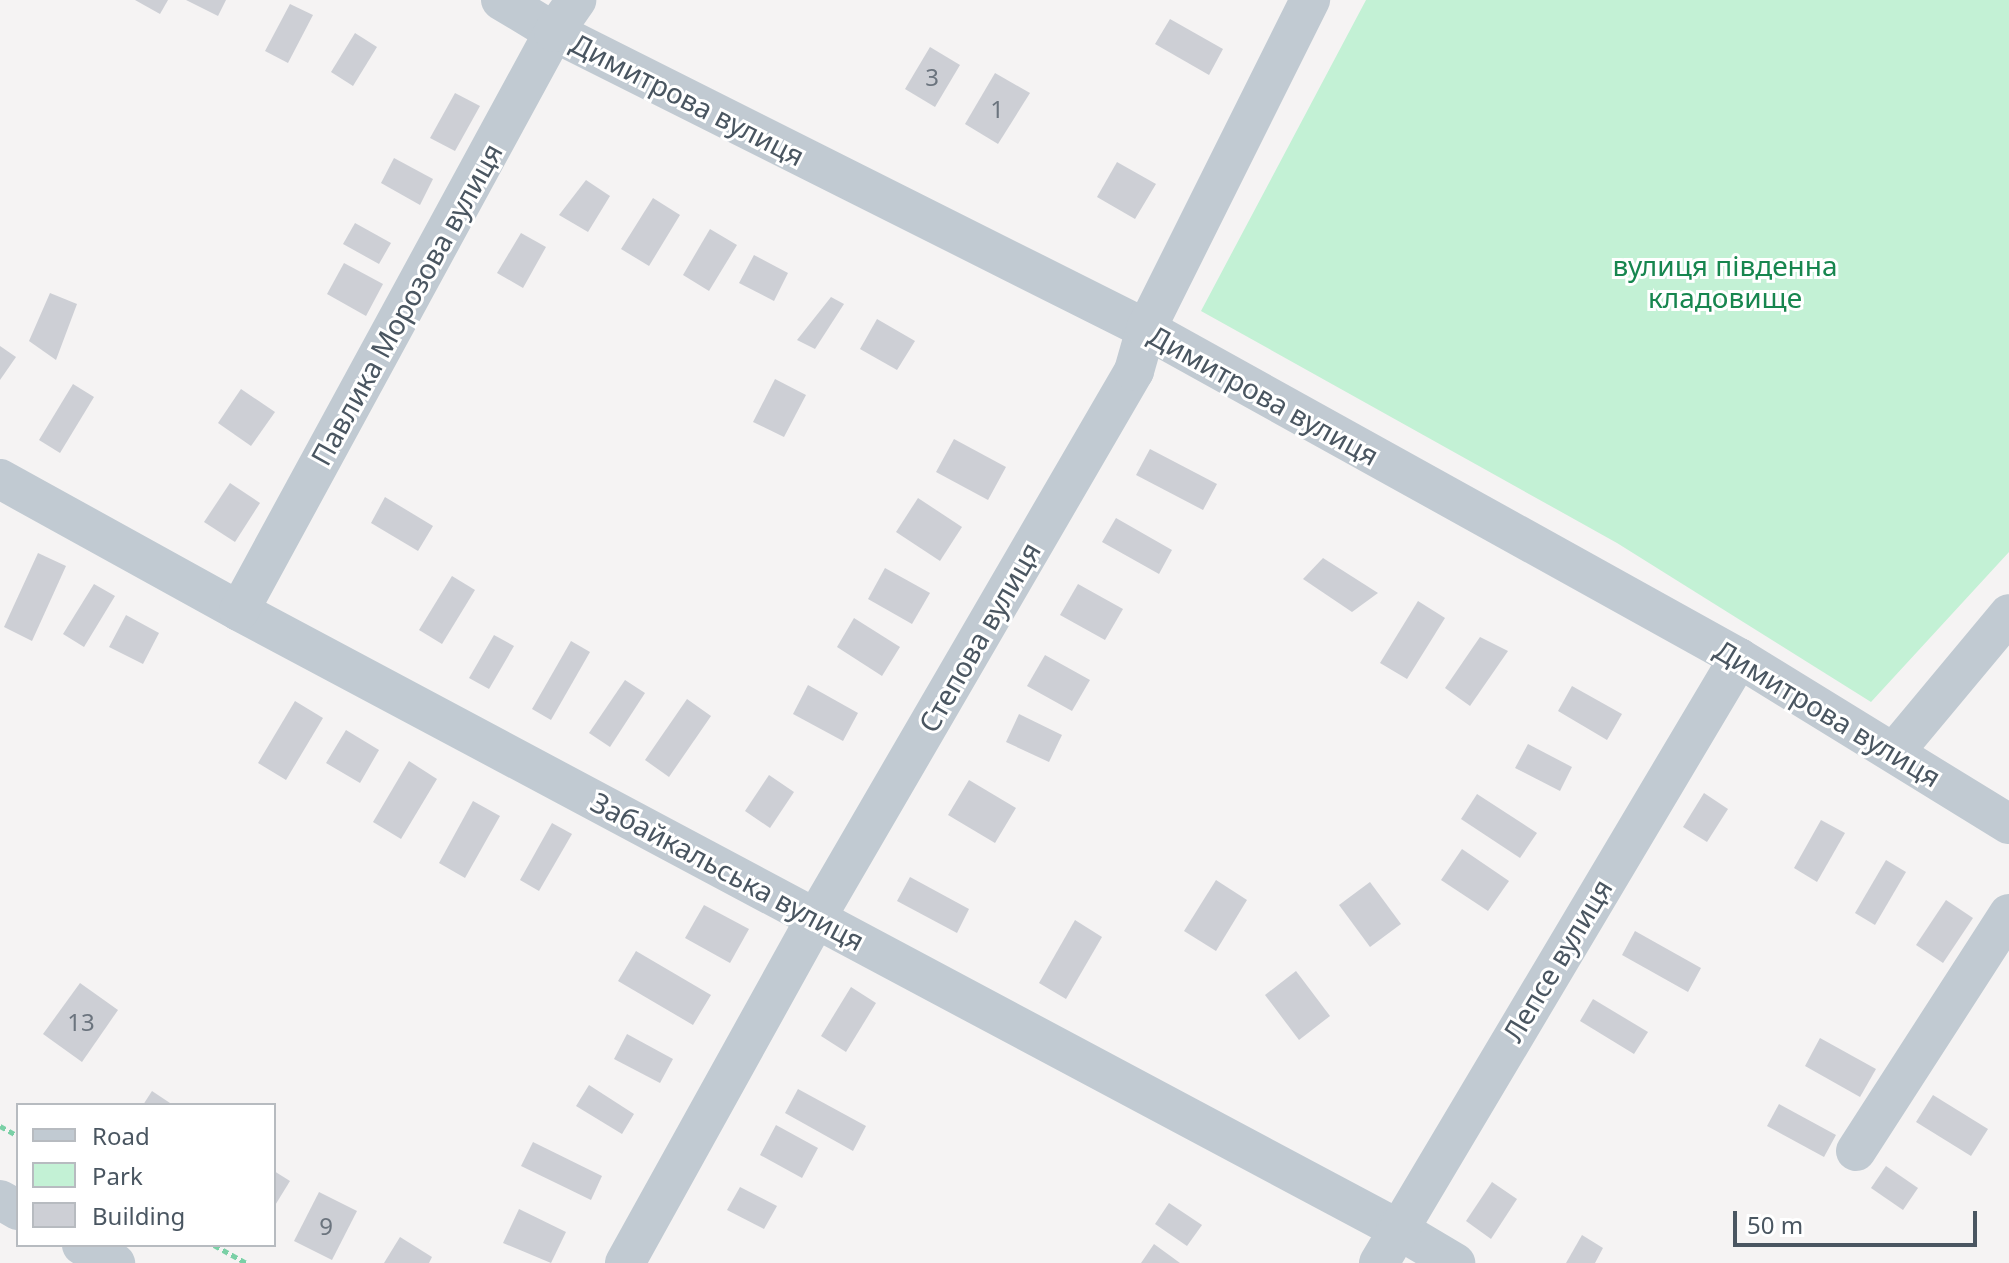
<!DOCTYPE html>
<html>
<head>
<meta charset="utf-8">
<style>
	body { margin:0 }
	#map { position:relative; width:2009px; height:1263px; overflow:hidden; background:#f5f3f3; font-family:"Noto Sans",sans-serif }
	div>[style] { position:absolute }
	.green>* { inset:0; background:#c3f1d5 }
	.building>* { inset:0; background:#cdcfd5 }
	.path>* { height:5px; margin-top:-2.5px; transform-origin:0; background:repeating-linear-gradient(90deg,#7ad0a6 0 6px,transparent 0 10px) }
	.minor>* { height:40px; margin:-20px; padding:0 20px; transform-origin:20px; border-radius:20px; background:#c1cad2 }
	span { translate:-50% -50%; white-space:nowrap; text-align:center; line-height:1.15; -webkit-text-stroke:6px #fff; paint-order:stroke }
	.number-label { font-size:24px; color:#6b747e }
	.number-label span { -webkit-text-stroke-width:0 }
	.street-label { font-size:28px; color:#4a5661 }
	.park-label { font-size:28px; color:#17864f }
	.legend { position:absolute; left:16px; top:1103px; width:260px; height:144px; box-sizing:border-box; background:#fff; border:2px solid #b7bbc0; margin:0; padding:10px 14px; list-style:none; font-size:24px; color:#4a5661 }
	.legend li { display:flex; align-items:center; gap:16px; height:40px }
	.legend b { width:40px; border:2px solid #b7bbc0 }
	.scale { position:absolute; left:1733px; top:1211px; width:244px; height:36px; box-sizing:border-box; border:4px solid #4a5661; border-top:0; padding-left:10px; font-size:24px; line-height:28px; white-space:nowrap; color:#4a5661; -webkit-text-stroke:6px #fff; paint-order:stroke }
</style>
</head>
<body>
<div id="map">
	<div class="green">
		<div style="clip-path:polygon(1366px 0,2009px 0,2009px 552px,1871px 702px,1617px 543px,1201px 311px)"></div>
	</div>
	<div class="building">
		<div style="clip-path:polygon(135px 0,168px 0,160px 14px)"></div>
		<div style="clip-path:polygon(186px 0,226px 0,218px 16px)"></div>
		<div style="clip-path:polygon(290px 4px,313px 15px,288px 63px,265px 51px)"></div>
		<div style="clip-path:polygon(1170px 19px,1223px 49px,1209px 75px,1155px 44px)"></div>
		<div style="clip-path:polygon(355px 33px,377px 47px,353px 86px,331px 72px)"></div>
		<div style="clip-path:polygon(930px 47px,960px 65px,935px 107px,905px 89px)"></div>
		<div style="clip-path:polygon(995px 73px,1030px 93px,998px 144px,965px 124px)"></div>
		<div style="clip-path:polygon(455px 93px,480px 106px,455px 151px,430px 138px)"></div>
		<div style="clip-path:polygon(394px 158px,433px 179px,420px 205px,381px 183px)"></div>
		<div style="clip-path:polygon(1117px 162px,1156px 184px,1135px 219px,1097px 197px)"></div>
		<div style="clip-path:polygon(586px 180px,610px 196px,588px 232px,559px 215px)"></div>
		<div style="clip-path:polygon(653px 198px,680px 215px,649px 266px,621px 249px)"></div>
		<div style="clip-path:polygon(355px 223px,391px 243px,379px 264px,343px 244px)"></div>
		<div style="clip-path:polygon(710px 229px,737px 245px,709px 291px,683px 275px)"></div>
		<div style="clip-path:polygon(521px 233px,546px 247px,523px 288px,497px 273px)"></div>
		<div style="clip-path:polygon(754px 255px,788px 273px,774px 301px,739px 283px)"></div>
		<div style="clip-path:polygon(344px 263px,383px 284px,366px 316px,327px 294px)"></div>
		<div style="clip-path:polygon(50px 293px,77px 304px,56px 360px,29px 341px)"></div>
		<div style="clip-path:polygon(831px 297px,844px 304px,815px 349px,797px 340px)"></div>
		<div style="clip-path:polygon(877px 319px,915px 341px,897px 370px,860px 349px)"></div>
		<div style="clip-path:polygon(0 346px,16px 357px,0 380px)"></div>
		<div style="clip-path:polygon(775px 379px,806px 395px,784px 437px,753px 422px)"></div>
		<div style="clip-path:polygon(73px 384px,94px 397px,60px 453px,39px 440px)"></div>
		<div style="clip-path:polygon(241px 389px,275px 412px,251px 446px,218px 423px)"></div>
		<div style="clip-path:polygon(954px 439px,1006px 467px,988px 500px,936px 472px)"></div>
		<div style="clip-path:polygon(1150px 449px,1217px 484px,1203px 510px,1136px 475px)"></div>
		<div style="clip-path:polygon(230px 483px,260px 503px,235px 542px,204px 522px)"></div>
		<div style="clip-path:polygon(385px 497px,433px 526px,418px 551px,371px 523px)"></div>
		<div style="clip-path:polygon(918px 498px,962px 527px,940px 561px,896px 532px)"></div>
		<div style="clip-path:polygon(1116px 518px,1172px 550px,1159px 574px,1102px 542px)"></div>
		<div style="clip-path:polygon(38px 553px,66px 566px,32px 641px,4px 627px)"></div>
		<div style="clip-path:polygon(1323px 558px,1378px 593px,1352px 612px,1303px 579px)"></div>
		<div style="clip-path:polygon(885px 568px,930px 593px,912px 624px,868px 599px)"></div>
		<div style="clip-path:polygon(452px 576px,475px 590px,442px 644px,419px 630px)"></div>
		<div style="clip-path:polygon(94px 584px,115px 596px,84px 647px,63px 634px)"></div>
		<div style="clip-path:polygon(1078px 584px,1123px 609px,1105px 640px,1060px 615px)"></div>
		<div style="clip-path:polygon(1418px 601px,1445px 618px,1407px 679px,1380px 663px)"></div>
		<div style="clip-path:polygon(126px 615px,159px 633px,143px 664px,109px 647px)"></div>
		<div style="clip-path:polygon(854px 618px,900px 647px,882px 676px,837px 647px)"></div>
		<div style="clip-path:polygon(494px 635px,514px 646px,489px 689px,469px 678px)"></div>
		<div style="clip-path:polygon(1480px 637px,1508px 651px,1470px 706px,1445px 688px)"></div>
		<div style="clip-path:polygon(571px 641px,590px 652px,551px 720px,532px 709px)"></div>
		<div style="clip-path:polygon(1045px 655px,1090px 680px,1072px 711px,1027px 686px)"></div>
		<div style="clip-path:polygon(625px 680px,645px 693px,610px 747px,589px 733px)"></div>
		<div style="clip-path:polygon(808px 685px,858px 713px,843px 741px,793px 714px)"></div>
		<div style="clip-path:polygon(1572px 686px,1622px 714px,1607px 740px,1558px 711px)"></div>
		<div style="clip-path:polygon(687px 699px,711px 716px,669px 777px,645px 760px)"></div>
		<div style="clip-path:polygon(295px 701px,323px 718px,286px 780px,258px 763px)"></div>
		<div style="clip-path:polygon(1019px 714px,1062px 735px,1049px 762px,1006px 742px)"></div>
		<div style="clip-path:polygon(346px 730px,379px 750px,360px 783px,326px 763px)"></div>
		<div style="clip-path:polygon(1528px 744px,1572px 767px,1560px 791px,1515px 768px)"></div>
		<div style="clip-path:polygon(409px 761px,437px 779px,401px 839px,373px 822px)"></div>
		<div style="clip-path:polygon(769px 775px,794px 792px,770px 828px,745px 811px)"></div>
		<div style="clip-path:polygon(969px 780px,1016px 808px,995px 843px,948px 815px)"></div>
		<div style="clip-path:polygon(1704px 793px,1728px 809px,1707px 842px,1683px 827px)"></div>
		<div style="clip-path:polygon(1477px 794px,1537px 833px,1520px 858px,1461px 819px)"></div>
		<div style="clip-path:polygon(473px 801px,500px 816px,465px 878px,439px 863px)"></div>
		<div style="clip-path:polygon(1821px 820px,1845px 833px,1817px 882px,1794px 868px)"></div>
		<div style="clip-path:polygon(552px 823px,572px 834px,539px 891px,520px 880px)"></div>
		<div style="clip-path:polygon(1462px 849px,1509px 881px,1488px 911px,1441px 880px)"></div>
		<div style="clip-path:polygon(1886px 860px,1906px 872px,1875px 925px,1855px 913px)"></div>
		<div style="clip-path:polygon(910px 877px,969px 909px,957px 933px,897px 901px)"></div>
		<div style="clip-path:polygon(1216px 880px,1247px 900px,1216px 951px,1184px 931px)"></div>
		<div style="clip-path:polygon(1370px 882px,1401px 924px,1370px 947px,1339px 905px)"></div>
		<div style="clip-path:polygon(1946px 900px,1973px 918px,1943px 963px,1916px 945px)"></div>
		<div style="clip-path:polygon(704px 905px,749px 929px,730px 963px,685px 938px)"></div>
		<div style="clip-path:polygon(1075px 920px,1102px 937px,1066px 999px,1039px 983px)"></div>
		<div style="clip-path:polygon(1635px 931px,1701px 968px,1688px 992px,1622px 955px)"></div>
		<div style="clip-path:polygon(636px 951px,711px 995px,693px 1025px,618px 981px)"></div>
		<div style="clip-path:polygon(1296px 971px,1330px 1016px,1299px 1040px,1265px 995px)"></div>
		<div style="clip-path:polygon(80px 983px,118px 1010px,82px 1062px,43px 1034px)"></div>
		<div style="clip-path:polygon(851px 987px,876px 1003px,846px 1052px,821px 1036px)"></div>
		<div style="clip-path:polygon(1593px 999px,1648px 1032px,1634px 1054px,1580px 1021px)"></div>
		<div style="clip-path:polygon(627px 1034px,673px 1059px,660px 1083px,614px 1059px)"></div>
		<div style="clip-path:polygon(1820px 1038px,1876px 1069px,1860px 1097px,1805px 1066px)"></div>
		<div style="clip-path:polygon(589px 1085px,634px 1114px,622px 1134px,576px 1106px)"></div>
		<div style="clip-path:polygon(798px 1089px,866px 1126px,853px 1151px,785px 1113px)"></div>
		<div style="clip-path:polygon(152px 1091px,173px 1105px,143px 1105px)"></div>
		<div style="clip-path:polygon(1933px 1095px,1988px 1129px,1971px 1156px,1916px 1122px)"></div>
		<div style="clip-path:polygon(1779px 1104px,1836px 1135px,1824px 1157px,1767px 1126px)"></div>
		<div style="clip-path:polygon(776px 1125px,818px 1148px,802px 1178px,760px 1155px)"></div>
		<div style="clip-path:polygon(533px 1142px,602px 1176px,591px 1200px,521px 1166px)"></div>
		<div style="clip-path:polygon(1886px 1166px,1918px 1188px,1903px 1210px,1871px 1188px)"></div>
		<div style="clip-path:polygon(274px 1171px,290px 1181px,274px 1207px)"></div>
		<div style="clip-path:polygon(1492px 1182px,1517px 1199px,1491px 1239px,1466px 1221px)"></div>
		<div style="clip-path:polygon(740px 1187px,777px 1206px,764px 1229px,727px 1210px)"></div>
		<div style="clip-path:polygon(319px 1192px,357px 1211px,332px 1260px,294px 1241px)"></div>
		<div style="clip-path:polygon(1169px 1203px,1202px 1225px,1187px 1246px,1155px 1224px)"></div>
		<div style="clip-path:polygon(519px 1209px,566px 1232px,551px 1263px,503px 1243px)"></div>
		<div style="clip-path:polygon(1582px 1235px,1603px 1248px,1595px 1263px,1566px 1263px)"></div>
		<div style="clip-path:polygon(400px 1237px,432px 1257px,429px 1263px,384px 1263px)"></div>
		<div style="clip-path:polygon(1154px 1244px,1180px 1263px,1141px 1263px)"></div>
	</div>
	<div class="path">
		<div style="left:0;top:1126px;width:21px;rotate:29deg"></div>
		<div style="left:214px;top:1245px;width:38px;rotate:29deg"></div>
	</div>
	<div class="minor">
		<div style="left:501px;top:0;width:62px;rotate:31.1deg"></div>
		<div style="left:554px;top:32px;width:662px;rotate:26.64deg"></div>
		<div style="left:1146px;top:329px;width:678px;rotate:29.02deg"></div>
		<div style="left:1739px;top:658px;width:317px;rotate:31.6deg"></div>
		<div style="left:0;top:479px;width:273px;rotate:28.9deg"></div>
		<div style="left:239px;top:611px;width:1311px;rotate:28.07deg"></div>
		<div style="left:1396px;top:1228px;width:69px;rotate:30.7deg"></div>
		<div style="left:239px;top:611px;width:659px;rotate:-61.45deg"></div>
		<div style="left:554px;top:32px;width:39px;rotate:-55deg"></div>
		<div style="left:1895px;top:751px;width:178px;rotate:-50.2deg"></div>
		<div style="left:1856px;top:1151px;width:282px;rotate:-57.2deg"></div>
		<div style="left:0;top:1200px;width:21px;rotate:29deg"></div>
		<div style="left:82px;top:1245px;width:38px;rotate:29deg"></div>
		<div style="left:625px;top:1263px;width:394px;rotate:-61deg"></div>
		<div style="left:816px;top:918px;width:633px;rotate:-59.83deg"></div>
		<div style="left:1134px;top:371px;width:44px;rotate:-74.1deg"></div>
		<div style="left:1146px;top:329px;width:368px;rotate:-63.5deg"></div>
		<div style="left:1379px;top:1263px;width:704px;rotate:-59.25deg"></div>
	</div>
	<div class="number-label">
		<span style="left:932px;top:77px">3</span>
		<span style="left:997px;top:109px">1</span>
		<span style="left:81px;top:1022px">13</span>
		<span style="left:326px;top:1226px">9</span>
	</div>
	<div class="street-label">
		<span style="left:688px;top:99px;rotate:27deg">Димитрова вулиця</span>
		<span style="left:406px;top:304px;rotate:-61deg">Павлика Морозова вулиця</span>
		<span style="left:1264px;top:395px;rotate:29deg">Димитрова вулиця</span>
		<span style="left:979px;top:637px;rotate:-60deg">Степова вулиця</span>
		<span style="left:1828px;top:713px;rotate:31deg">Димитрова вулиця</span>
		<span style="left:728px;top:871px;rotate:28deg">Забайкальська вулиця</span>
		<span style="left:1557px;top:960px;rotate:-59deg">Лепсе вулиця</span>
	</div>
	<div class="park-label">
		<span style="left:1725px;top:281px">вулиця південна<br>кладовище</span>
	</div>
	<ul class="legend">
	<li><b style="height:10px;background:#c1cad2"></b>Road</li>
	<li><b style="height:22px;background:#c3f1d5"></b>Park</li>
	<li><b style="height:22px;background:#cdcfd5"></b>Building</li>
	</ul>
	<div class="scale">50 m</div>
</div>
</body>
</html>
